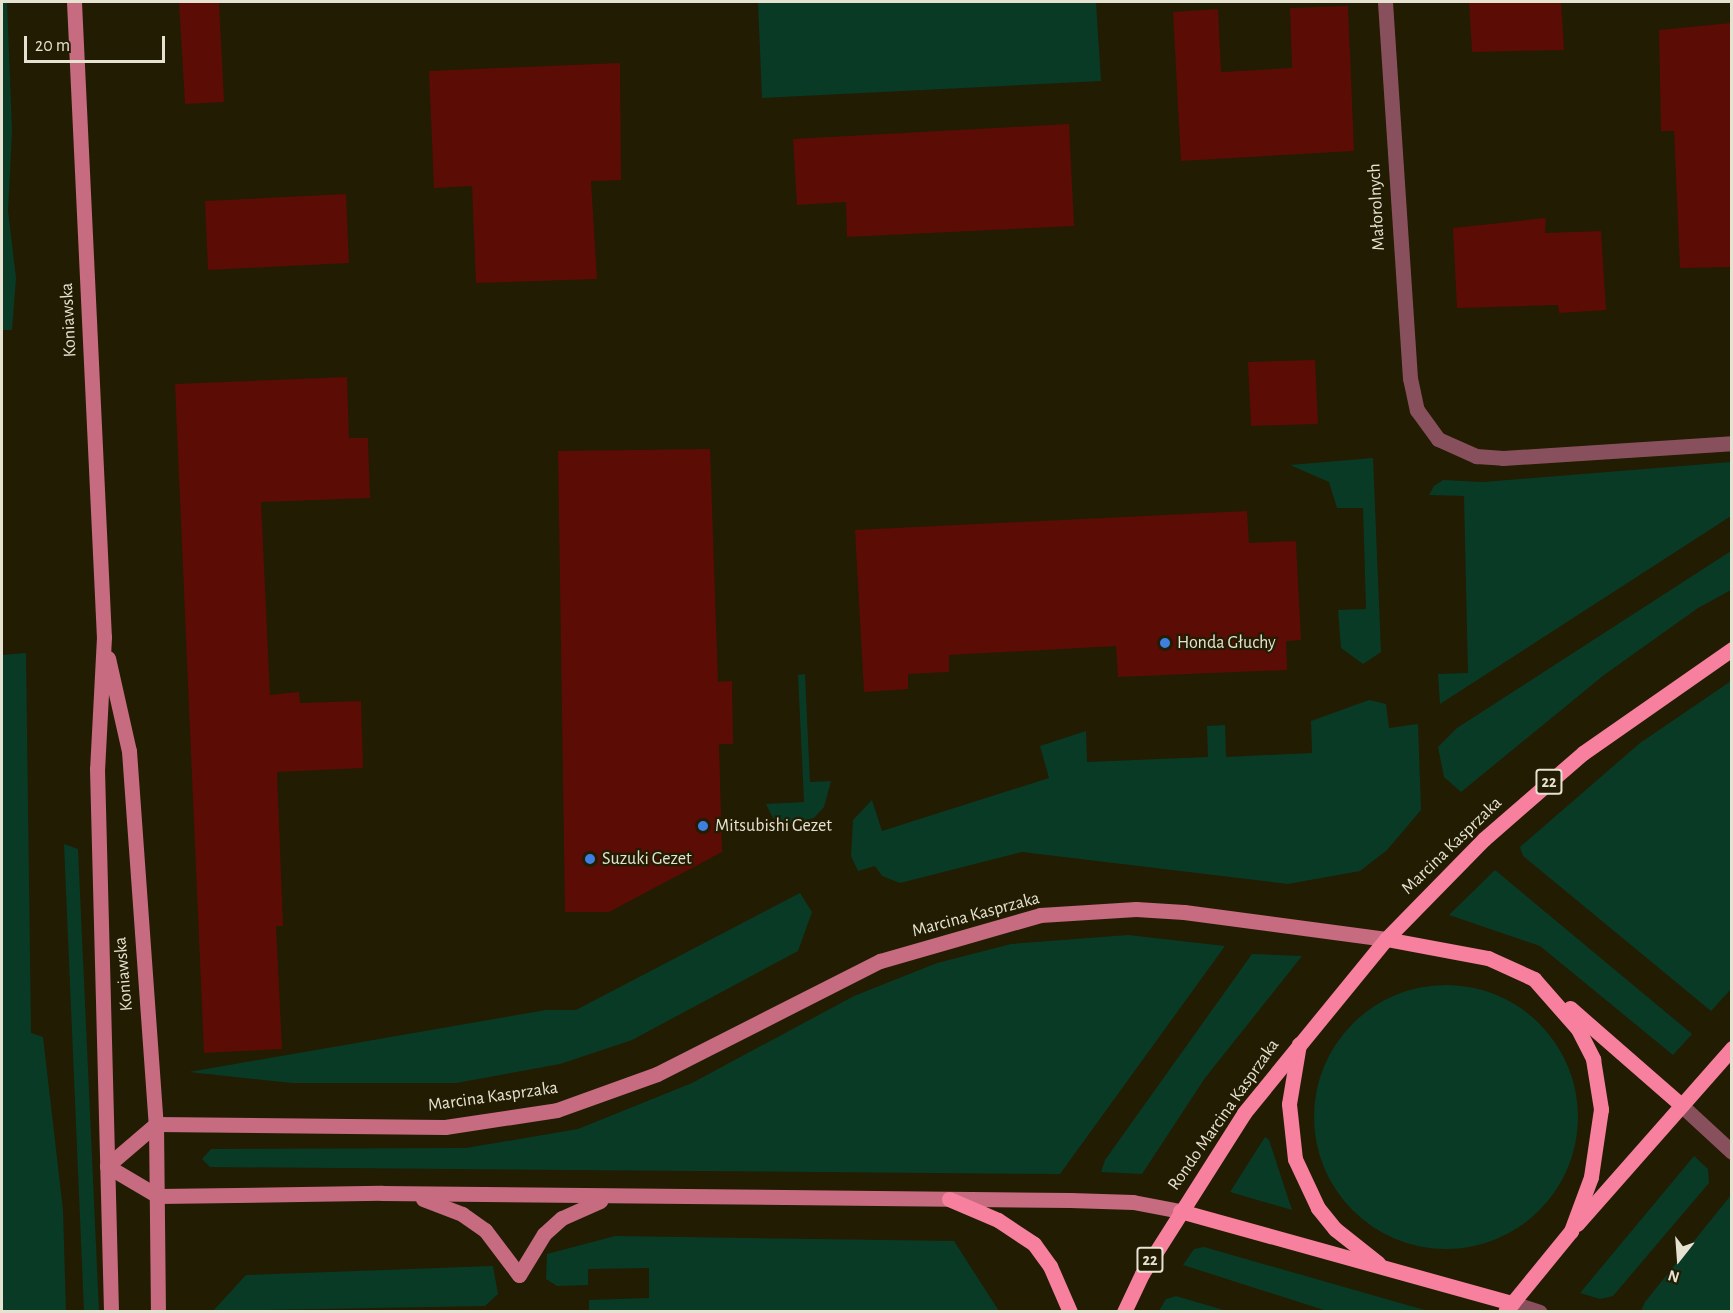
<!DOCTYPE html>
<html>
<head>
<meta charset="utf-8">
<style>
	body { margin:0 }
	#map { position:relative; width:1733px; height:1313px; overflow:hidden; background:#221c02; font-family:"Alegreya Sans",sans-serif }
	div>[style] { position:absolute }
	.green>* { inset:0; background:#093a25 }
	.round { border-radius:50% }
	.building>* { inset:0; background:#5b0c05 }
	.street>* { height:15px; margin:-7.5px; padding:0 7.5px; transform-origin:7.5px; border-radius:7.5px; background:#88505c }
	.secondary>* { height:15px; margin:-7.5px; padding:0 7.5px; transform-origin:7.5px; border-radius:7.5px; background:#c66b80 }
	.primary>* { height:15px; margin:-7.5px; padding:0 7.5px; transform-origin:7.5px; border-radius:7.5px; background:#f6809d }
	.dots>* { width:16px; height:16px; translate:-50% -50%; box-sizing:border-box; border:3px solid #221c02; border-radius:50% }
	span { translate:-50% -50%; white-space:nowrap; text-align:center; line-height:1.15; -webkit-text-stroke:4.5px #221c02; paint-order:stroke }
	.shield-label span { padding:2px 4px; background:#221c02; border:2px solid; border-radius:4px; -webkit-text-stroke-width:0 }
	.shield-label { font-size:16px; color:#e6e2d2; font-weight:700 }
	.street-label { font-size:18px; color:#e6e2d2 }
	.poi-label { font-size:18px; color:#e6e2d2 }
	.left { translate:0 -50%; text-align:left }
	.frame { position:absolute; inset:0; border:3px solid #e6e2d2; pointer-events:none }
	.north { position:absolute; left:1649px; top:1229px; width:60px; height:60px; -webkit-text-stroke:4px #221c02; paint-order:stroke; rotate:197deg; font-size:16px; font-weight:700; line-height:24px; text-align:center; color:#e6e2d2 }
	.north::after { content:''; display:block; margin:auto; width:21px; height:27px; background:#e6e2d2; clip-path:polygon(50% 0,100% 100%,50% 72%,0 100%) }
	.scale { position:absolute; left:24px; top:36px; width:141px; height:27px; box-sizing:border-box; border:3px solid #e6e2d2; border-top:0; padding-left:8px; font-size:18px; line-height:21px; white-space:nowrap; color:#e6e2d2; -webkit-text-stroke:4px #221c02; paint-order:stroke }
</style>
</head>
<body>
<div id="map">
	<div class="green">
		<div style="clip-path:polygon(2px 2px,7px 2px,12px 131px,8px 211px,16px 278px,12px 330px,2px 330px)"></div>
		<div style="clip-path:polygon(758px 2px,1096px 2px,1101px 81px,762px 98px)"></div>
		<div style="clip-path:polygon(1373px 458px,1381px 652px,1363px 664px,1341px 648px,1338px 610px,1366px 609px,1363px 508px,1337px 508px,1329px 482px,1290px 465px)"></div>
		<div style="clip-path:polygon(1731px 462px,1731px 516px,1440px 704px,1438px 674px,1468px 673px,1464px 496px,1429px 495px,1434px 486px,1443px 480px,1483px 482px)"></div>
		<div style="clip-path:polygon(1731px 551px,1731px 590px,1698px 608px,1604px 675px,1461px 792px,1444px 777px,1438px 747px,1457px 728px)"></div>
		<div style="clip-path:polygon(26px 653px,31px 1033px,43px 1037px,63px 1210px,66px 1311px,2px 1311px,2px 655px)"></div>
		<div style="clip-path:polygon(805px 674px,810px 782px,831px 781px,824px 807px,814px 818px,786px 824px,773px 818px,766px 804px,804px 802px,798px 675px)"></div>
		<div style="clip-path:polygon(1731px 681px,1731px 989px,1711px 1011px,1523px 856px,1520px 847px,1640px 743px)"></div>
		<div style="clip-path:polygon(1369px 700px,1386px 704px,1389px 728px,1418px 724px,1421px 810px,1387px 850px,1360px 871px,1288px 884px,1022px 852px,900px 883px,882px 876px,875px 866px,858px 871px,851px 856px,853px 820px,872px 800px,882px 831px,1049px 778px,1040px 746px,1086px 731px,1087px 762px,1208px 757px,1207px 726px,1225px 725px,1226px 757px,1312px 753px,1311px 721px)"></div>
		<div style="clip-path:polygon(64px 844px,78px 849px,99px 1311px,84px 1311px)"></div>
		<div style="clip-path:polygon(1495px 870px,1692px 1034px,1673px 1055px,1540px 946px,1449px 915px)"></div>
		<div style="clip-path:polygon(800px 893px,812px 912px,798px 951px,632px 1040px,560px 1064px,456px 1083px,292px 1083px,189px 1072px,546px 1010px,576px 1010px)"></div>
		<div style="clip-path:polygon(1128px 935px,1225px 946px,1060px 1174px,210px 1167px,202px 1159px,211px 1149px,466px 1148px,578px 1129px,692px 1083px,854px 996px,937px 963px,1011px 944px)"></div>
		<div style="clip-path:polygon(1252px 954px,1302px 956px,1205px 1078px,1142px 1174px,1101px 1172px,1105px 1160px)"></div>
		<div class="round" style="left:1314px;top:985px;width:264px;height:264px"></div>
		<div style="clip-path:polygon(1265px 1137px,1269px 1140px,1292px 1210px,1230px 1192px)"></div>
		<div style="clip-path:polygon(1694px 1156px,1708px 1169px,1709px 1183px,1613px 1296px,1600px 1299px,1580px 1293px)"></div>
		<div style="clip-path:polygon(1731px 1195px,1731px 1311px,1641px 1311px,1645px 1302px)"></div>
		<div style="clip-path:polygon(615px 1236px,954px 1241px,999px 1311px,589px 1311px,589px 1300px,649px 1298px,649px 1268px,588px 1269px,588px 1285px,557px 1286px,546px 1279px,547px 1254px)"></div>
		<div style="clip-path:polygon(1204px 1247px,1428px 1311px,1327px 1311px,1183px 1265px,1194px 1249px)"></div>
		<div style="clip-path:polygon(493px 1266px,498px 1294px,485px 1306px,213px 1311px,246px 1275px)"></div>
		<div style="clip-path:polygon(1176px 1296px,1227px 1311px,1159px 1311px,1166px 1299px)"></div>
	</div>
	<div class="building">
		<div style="clip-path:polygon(179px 2px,219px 2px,224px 102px,185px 104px)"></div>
		<div style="clip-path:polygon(1469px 2px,1561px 2px,1564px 50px,1472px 52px)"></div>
		<div style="clip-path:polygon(1348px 6px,1354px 151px,1181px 161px,1173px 12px,1218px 9px,1221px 72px,1292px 68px,1290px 8px)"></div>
		<div style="clip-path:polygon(1731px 23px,1731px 267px,1680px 268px,1674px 131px,1661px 131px,1659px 30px)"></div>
		<div style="clip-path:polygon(620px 63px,621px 180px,591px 181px,597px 279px,476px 283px,472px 186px,434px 188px,429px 71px)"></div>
		<div style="clip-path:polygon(1069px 124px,1074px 226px,847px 237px,846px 202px,797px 205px,793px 139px)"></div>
		<div style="clip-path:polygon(346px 194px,349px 263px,208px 270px,205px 201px)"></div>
		<div style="clip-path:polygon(1546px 218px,1545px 233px,1601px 231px,1606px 310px,1559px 313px,1558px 305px,1457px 308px,1453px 228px)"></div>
		<div style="clip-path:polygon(1315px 360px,1318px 424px,1251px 426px,1248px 362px)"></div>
		<div style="clip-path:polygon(347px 377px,349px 438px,368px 438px,370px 498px,261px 502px,270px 695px,299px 692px,300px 703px,361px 701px,363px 768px,277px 772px,283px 926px,276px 926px,282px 1049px,204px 1053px,175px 384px)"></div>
		<div style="clip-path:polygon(710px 449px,718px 682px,732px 681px,733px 744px,719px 744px,722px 852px,609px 912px,565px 912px,558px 451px)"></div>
		<div style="clip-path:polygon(1247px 511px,1249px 543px,1296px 541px,1301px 640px,1286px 641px,1287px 670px,1118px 677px,1116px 646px,949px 655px,949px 672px,908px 674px,908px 689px,864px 692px,855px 530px)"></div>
	</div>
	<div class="street">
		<div style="left:1385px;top:2px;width:377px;rotate:86.2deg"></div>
		<div style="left:1410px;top:378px;width:33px;rotate:78deg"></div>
		<div style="left:1417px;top:410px;width:36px;rotate:54deg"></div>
		<div style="left:1438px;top:439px;width:42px;rotate:24.1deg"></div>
		<div style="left:1476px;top:456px;width:27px;rotate:4deg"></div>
		<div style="left:1503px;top:458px;width:229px;rotate:-3.7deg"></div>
		<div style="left:1681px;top:1105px;width:69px;rotate:42.7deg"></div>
		<div style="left:1512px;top:1303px;width:29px;rotate:18deg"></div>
	</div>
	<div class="secondary">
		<div style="left:74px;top:2px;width:636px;rotate:87.3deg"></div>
		<div style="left:104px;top:637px;width:132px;rotate:93deg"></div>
		<div style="left:97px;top:769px;width:543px;rotate:88.52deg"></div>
		<div style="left:108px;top:658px;width:95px;rotate:77.3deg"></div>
		<div style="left:129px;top:751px;width:374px;rotate:85.9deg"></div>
		<div style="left:156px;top:1124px;width:188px;rotate:89.4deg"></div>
		<div style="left:156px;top:1124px;width:289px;rotate:0.6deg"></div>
		<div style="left:445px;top:1127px;width:113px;rotate:-8.6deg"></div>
		<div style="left:557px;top:1110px;width:106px;rotate:-19.8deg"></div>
		<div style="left:657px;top:1074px;width:250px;rotate:-26.9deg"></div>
		<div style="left:880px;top:961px;width:166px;rotate:-16deg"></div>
		<div style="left:1040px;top:915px;width:96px;rotate:-3.6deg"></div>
		<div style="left:1136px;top:909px;width:48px;rotate:3.6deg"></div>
		<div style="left:1184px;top:912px;width:204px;rotate:7.6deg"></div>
		<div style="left:107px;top:1166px;width:65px;rotate:-40.6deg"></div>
		<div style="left:107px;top:1166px;width:59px;rotate:30.5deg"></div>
		<div style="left:158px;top:1196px;width:224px;rotate:-0.8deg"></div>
		<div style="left:382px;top:1193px;width:688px;rotate:0.58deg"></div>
		<div style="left:1070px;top:1200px;width:63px;rotate:1.8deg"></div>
		<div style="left:1133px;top:1202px;width:48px;rotate:10.8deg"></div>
		<div style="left:423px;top:1199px;width:42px;rotate:21deg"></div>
		<div style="left:462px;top:1214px;width:28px;rotate:35deg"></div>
		<div style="left:485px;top:1230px;width:56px;rotate:52.9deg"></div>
		<div style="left:519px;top:1275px;width:48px;rotate:-58.6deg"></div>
		<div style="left:544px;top:1234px;width:24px;rotate:-42deg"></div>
		<div style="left:562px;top:1218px;width:42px;rotate:-24.1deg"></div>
	</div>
	<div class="primary">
		<div style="left:1386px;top:939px;width:104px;rotate:10.6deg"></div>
		<div style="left:1488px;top:958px;width:51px;rotate:24.5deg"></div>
		<div style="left:1534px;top:979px;width:67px;rotate:48.7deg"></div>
		<div style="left:1578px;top:1029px;width:34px;rotate:63deg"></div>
		<div style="left:1593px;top:1059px;width:51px;rotate:80.9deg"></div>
		<div style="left:1601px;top:1109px;width:69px;rotate:98.4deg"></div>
		<div style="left:1591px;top:1177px;width:58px;rotate:110.3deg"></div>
		<div style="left:1571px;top:1231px;width:104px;rotate:129.2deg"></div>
		<div style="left:1570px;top:1008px;width:147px;rotate:41.1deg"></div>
		<div style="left:1299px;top:1044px;width:61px;rotate:99.5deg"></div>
		<div style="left:1289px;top:1104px;width:55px;rotate:83.8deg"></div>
		<div style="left:1295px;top:1159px;width:54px;rotate:64.9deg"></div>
		<div style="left:1318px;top:1208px;width:27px;rotate:51deg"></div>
		<div style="left:1335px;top:1229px;width:55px;rotate:38.3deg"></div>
		<div style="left:949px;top:1199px;width:53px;rotate:23.2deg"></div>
		<div style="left:998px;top:1220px;width:43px;rotate:33.7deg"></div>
		<div style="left:1034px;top:1244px;width:27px;rotate:54deg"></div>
		<div style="left:1050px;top:1266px;width:50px;rotate:66.5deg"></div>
		<div style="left:1180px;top:1211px;width:345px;rotate:15.5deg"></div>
		<div style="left:1577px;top:1224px;width:235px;rotate:-48.6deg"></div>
		<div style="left:1124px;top:1312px;width:42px;rotate:-64.7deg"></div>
		<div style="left:1142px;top:1274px;width:191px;rotate:-57.6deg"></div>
		<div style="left:1244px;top:1113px;width:225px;rotate:-50.8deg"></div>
		<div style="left:1386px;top:939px;width:140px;rotate:-45.6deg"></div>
		<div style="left:1484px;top:839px;width:131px;rotate:-41deg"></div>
		<div style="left:1583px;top:753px;width:182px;rotate:-34.9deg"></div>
	</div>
	<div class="dots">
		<div style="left:1165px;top:643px;background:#3f7fe0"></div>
		<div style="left:703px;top:826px;background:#3f7fe0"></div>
		<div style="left:590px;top:859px;background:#3f7fe0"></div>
	</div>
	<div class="shield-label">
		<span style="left:1549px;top:782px">22</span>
		<span style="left:1150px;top:1260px">22</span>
	</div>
	<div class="street-label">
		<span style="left:1377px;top:207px;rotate:-93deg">Małorolnych</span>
		<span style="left:69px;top:320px;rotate:-93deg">Koniawska</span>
		<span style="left:1452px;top:846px;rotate:-44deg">Marcina Kasprzaka</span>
		<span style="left:976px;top:915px;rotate:-15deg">Marcina Kasprzaka</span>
		<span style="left:124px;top:974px;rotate:-95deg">Koniawska</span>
		<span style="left:493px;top:1097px;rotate:-8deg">Marcina Kasprzaka</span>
		<span style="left:1224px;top:1115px;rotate:-55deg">Rondo Marcina Kasprzaka</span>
	</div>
	<div class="poi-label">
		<span class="left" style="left:1177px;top:643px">Honda Głuchy</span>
		<span class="left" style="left:715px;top:826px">Mitsubishi Gezet</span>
		<span class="left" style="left:602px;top:859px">Suzuki Gezet</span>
	</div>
	<div class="frame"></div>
	<div class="north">N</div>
	<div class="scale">20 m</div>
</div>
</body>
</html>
